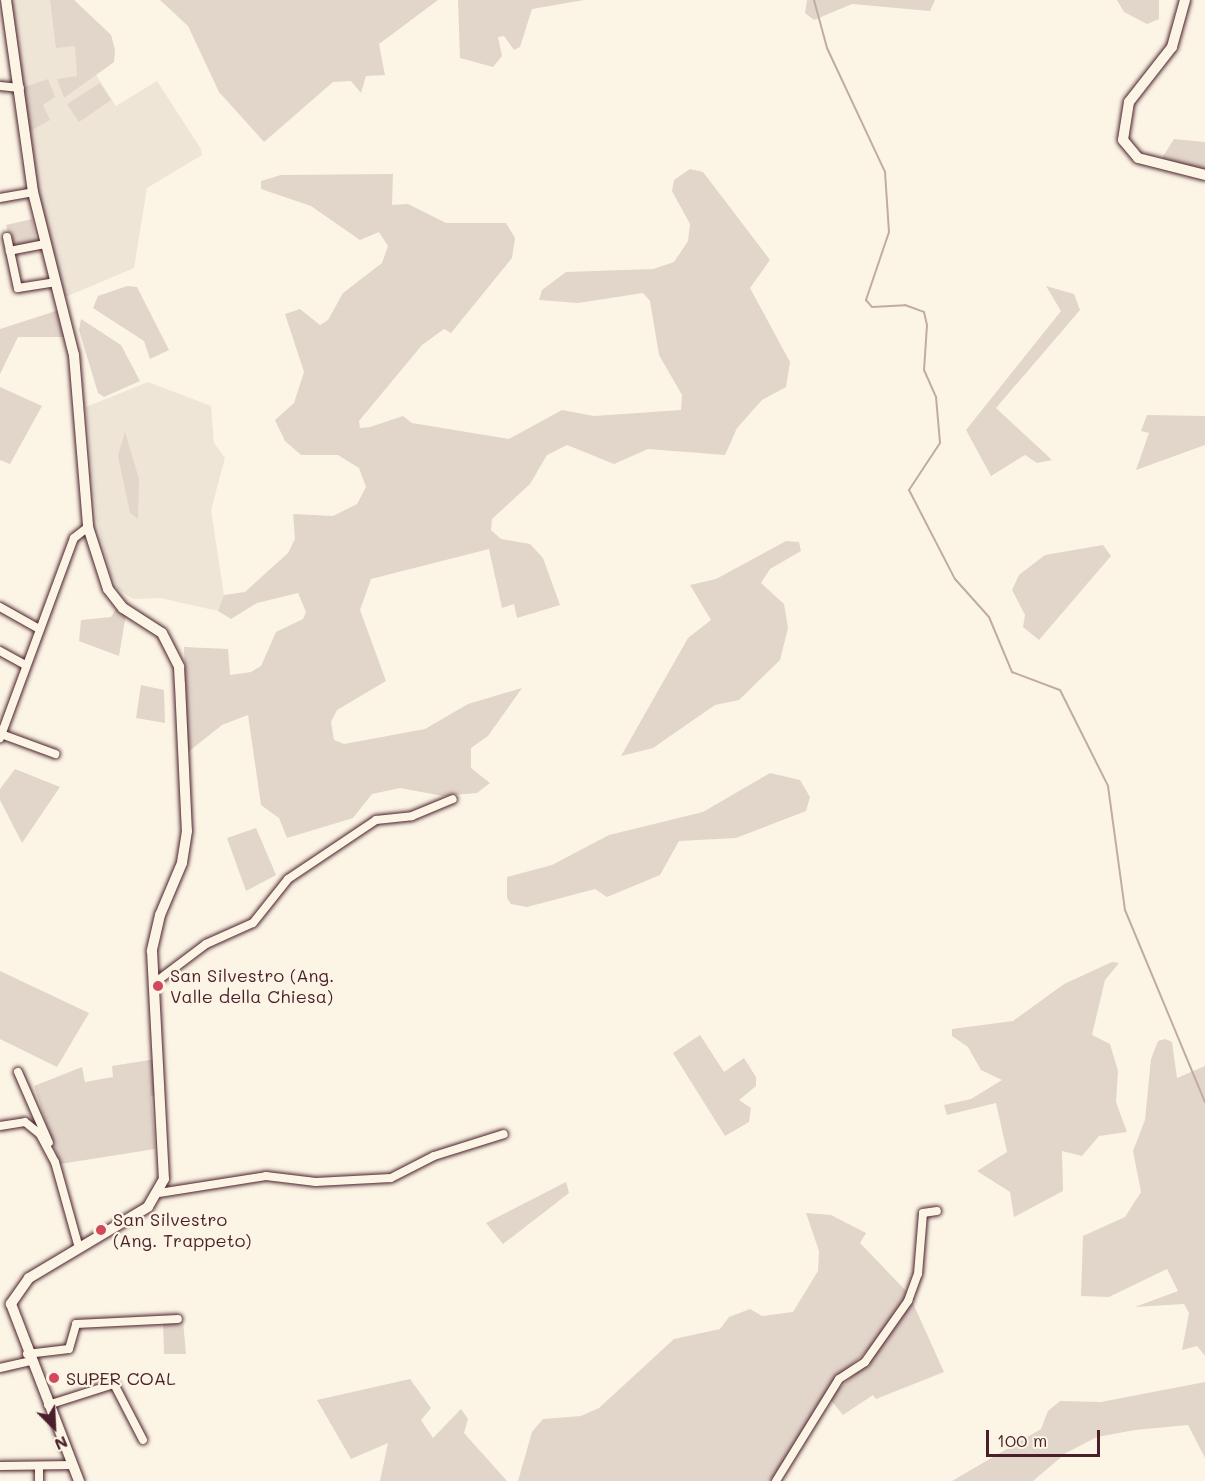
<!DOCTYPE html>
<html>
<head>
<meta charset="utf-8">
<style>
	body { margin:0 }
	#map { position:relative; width:1205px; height:1481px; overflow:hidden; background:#fcf5e5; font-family:Mali,sans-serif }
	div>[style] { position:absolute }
	.built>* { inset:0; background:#eee5d7 }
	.green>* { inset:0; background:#e2d5ca }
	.stream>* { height:2px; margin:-1px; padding:0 1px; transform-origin:1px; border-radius:1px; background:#c0aca5 }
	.roads { filter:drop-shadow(0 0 2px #4a1f2b) drop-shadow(0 0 2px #4a1f2b) }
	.street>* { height:8px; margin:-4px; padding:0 4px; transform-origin:4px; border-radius:4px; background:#fcf5e5 }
	.secondary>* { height:10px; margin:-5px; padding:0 5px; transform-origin:5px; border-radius:5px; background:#fcf5e5 }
	.dots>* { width:16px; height:16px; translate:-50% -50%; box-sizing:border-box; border:3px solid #fcf5e5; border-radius:50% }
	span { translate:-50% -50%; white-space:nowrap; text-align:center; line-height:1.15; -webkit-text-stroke:4.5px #fcf5e5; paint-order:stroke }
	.poi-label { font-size:18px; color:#4a1f2b }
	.left { translate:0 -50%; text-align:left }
	.north { position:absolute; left:24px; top:1397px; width:60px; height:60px; -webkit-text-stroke:4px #fcf5e5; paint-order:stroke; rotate:156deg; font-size:16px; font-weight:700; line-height:24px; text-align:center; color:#4a1f2b }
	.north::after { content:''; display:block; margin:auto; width:21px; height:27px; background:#4a1f2b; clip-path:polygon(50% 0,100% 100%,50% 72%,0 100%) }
	.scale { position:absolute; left:986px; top:1430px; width:114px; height:27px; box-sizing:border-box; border:3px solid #4a1f2b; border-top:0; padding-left:8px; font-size:18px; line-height:21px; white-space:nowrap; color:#4a1f2b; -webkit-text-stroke:4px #fcf5e5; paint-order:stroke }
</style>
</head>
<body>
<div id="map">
	<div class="built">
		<div style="clip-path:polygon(11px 0,74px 0,111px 35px,114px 62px,96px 75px,116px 106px,157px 81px,201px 149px,202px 155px,147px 188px,134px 268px,63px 298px,36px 192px)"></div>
		<div style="clip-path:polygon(148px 382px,211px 406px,214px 443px,225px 458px,211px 510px,224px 595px,218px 611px,160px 598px,133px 599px,118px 589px,110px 572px,97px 523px,86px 407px)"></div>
	</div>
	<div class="green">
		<div style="clip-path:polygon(50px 0,74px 0,111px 35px,115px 50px,114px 62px,64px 98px,57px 79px,77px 76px,75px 46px,56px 48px)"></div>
		<div style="clip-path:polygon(160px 0,438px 0,379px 44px,385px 75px,366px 76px,361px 93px,351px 81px,333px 82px,264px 142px,219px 92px,188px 26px)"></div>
		<div style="clip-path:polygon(458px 0,584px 0,532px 9px,520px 47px,514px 50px,504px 36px,498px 37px,502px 56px,493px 67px,460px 58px)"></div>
		<div style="clip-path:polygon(807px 0,935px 0,930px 11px,852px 4px,814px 20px,805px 13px)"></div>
		<div style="clip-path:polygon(1117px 0,1159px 0,1159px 19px,1147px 24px,1124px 12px)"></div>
		<div style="clip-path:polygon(48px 79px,55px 97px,43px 105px,50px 120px,27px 133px,22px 88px)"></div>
		<div style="clip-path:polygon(100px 83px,111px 100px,79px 122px,67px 104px)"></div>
		<div style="clip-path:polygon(1174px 139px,1205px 142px,1205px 171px,1162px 158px)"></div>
		<div style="clip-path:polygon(690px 169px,703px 172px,770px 260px,750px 288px,790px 362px,786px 387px,762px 400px,737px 428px,725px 455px,648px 449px,614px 464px,567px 445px,547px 455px,530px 484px,492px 519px,491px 530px,501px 539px,530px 544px,543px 558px,560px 605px,517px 618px,514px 604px,502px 608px,489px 549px,371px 579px,360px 610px,386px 681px,337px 710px,331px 722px,334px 740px,344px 744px,425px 729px,468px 704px,522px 688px,488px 736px,471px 748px,471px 768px,490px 783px,477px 793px,443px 796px,400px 788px,372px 794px,353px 818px,287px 838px,279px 818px,261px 805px,248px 715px,222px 725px,188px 752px,184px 647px,228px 649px,230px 675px,251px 672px,261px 666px,276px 632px,303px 619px,306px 612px,298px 593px,257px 603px,231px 619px,218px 611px,224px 595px,245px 592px,288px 553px,295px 539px,293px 514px,333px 516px,357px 504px,366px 487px,359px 468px,338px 455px,301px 455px,285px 441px,275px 420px,294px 403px,304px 372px,285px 314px,300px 309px,320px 325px,328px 320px,343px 293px,382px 263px,388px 246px,379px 232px,360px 240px,311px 206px,261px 189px,261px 181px,281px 175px,393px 174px,392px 205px,408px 204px,446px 223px,506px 223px,515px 238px,512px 258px,451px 333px,444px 329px,422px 345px,359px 421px,360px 428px,370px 427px,403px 416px,412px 423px,509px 439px,562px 410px,594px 416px,681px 410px,682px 395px,659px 355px,650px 301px,643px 293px,578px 303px,539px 300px,542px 290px,566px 272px,653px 269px,674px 262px,688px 241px,690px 224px,672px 191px,674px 180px)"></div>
		<div style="clip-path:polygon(32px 219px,36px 242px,12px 247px,6px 225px)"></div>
		<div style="clip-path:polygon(127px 286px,137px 287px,169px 350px,150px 359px,144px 341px,93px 308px,98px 296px)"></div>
		<div style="clip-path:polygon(1046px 286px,1074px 294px,1080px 310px,996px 408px,1052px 460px,1037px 463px,1025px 455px,991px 476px,966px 430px,1061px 311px)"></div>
		<div style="clip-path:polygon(59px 310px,65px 337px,18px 337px,0 374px,0 329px)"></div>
		<div style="clip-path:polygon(81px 319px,121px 345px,140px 381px,104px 397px,98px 393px,79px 330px)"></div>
		<div style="clip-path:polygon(0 387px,42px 406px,10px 464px,0 460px)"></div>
		<div style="clip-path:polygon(1147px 415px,1205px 416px,1205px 445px,1136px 470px,1149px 433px,1141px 431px)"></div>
		<div style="clip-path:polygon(125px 432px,139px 479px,138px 519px,130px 513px,118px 456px)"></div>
		<div style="clip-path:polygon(786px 541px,799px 542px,801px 551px,770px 569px,761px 583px,784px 604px,788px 628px,780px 660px,739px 700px,715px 705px,653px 748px,621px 756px,688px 638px,711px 620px,690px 585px,716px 579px)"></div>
		<div style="clip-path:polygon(1103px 545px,1111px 556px,1039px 640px,1023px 627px,1025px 615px,1012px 590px,1019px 575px,1045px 555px)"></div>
		<div style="clip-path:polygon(116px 609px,126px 614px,119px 656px,79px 641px,81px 620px,111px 617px)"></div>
		<div style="clip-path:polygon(141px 685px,164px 690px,165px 723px,136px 718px)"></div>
		<div style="clip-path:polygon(15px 769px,60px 787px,22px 843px,0 800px,0 789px)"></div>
		<div style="clip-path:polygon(770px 773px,800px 780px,810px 797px,806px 811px,736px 838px,679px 841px,660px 875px,607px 897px,595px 889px,527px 907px,511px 904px,507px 898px,507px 877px,552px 865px,609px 835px,703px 812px)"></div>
		<div style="clip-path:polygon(256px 828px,276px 875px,246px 891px,227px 838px)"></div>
		<div style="clip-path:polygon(1112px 962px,1119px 963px,1105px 980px,1092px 1035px,1110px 1044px,1118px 1071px,1116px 1102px,1127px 1132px,1099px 1136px,1082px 1156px,1062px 1151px,1063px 1191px,1014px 1217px,1010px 1192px,977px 1171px,1007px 1152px,996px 1103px,947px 1115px,944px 1105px,971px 1099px,1002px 1080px,981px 1070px,968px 1047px,952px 1036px,952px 1029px,1013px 1021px,1064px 984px)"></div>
		<div style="clip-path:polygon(0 971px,89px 1013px,57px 1067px,0 1039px)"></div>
		<div style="clip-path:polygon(700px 1035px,724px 1072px,744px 1058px,756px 1077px,756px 1086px,739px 1100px,751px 1108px,749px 1122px,725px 1136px,673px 1053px)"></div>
		<div style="clip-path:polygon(1165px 1039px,1172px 1042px,1177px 1078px,1205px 1066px,1205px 1356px,1197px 1346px,1182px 1350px,1189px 1313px,1184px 1304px,1135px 1307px,1178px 1291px,1167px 1269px,1109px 1297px,1081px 1296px,1083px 1236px,1125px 1217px,1141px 1192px,1133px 1151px,1145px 1120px,1151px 1059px,1158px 1041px)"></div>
		<div style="clip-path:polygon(156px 1059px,157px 1095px,151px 1096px,155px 1149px,60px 1164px,34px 1086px,82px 1067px,85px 1082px,113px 1077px,112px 1066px)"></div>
		<div style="clip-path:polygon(566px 1182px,569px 1193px,503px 1244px,486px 1223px)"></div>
		<div style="clip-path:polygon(806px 1213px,831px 1215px,866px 1233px,860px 1243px,909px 1294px,868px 1350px,844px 1371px,773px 1481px,518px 1481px,532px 1432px,543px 1419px,581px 1416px,599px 1408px,674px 1339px,720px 1329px,729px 1317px,750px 1309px,762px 1316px,793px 1312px,818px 1271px,819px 1251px)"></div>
		<div style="clip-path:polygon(912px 1301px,944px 1372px,876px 1399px,873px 1395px,843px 1415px,829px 1398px,869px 1361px)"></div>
		<div style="clip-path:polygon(183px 1321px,186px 1354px,164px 1354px,163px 1322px)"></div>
		<div style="clip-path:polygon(410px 1379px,431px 1408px,421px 1420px,433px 1438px,461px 1409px,468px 1419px,464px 1433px,507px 1481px,380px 1481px,388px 1443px,351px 1459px,317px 1400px)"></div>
		<div style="clip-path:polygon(1205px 1382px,1205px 1458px,1188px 1425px,1135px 1430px,1097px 1437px,1066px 1453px,1033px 1481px,952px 1481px,1041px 1429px,1048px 1411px,1060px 1401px,1101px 1402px)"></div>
	</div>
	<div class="stream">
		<div style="left:814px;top:0;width:50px;rotate:74.8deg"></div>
		<div style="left:827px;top:48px;width:137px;rotate:64.9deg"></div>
		<div style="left:885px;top:172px;width:60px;rotate:86.2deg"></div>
		<div style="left:889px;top:232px;width:72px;rotate:108.7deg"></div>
		<div style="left:866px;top:300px;width:9px;rotate:49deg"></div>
		<div style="left:872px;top:307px;width:33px;rotate:-3deg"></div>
		<div style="left:905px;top:305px;width:20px;rotate:20deg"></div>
		<div style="left:924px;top:312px;width:13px;rotate:77deg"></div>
		<div style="left:927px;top:325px;width:45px;rotate:93.8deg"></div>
		<div style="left:924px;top:370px;width:30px;rotate:66deg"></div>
		<div style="left:936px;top:397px;width:46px;rotate:85deg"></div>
		<div style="left:940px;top:443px;width:56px;rotate:123.4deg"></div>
		<div style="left:909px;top:490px;width:100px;rotate:62.7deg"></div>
		<div style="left:955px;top:579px;width:51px;rotate:48.2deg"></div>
		<div style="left:989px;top:617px;width:60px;rotate:67.3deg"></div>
		<div style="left:1012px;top:672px;width:51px;rotate:20.6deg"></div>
		<div style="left:1060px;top:690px;width:107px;rotate:63.4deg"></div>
		<div style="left:1108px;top:786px;width:125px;rotate:82.2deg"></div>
		<div style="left:1125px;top:910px;width:208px;rotate:67.4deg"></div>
	</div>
	<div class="roads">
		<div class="street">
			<div style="left:0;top:86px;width:20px;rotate:6deg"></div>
			<div style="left:0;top:198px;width:34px;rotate:-10deg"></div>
			<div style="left:7px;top:237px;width:14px;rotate:78deg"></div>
			<div style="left:45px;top:244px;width:36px;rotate:169deg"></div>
			<div style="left:10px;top:251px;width:38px;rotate:78deg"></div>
			<div style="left:18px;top:288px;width:37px;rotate:-9deg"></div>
			<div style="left:0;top:607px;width:45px;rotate:29.4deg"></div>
			<div style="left:0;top:651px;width:29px;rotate:29deg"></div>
			<div style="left:1px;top:734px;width:58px;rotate:20.3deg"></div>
			<div style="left:0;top:738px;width:213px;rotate:-69.7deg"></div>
			<div style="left:74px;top:538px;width:18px;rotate:-38deg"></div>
			<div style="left:153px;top:984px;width:66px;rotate:-37deg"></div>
			<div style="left:206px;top:944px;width:51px;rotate:-24.1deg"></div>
			<div style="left:253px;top:923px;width:56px;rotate:-51.5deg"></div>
			<div style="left:288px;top:879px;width:106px;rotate:-33.8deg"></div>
			<div style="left:376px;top:820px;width:36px;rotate:-6deg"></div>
			<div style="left:412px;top:816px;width:44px;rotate:-22.5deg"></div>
			<div style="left:18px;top:1072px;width:77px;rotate:66.4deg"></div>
			<div style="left:0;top:1126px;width:25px;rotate:-9deg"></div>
			<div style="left:25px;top:1122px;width:19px;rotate:39deg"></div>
			<div style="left:40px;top:1134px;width:32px;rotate:62deg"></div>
			<div style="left:55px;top:1162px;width:89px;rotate:74.4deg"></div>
			<div style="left:159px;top:1193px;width:108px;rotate:-9deg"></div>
			<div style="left:266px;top:1176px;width:50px;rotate:6.8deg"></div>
			<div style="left:316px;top:1182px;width:75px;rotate:-3.1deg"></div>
			<div style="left:391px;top:1178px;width:48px;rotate:-27.1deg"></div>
			<div style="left:434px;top:1156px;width:73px;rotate:-17.4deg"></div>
			<div style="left:27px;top:1354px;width:42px;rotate:-6.8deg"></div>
			<div style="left:69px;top:1349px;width:26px;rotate:-74deg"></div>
			<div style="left:76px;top:1324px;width:102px;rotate:-2.8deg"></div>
			<div style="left:0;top:1368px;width:31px;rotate:-13deg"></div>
			<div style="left:48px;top:1405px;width:69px;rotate:-17.7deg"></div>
			<div style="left:114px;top:1384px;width:63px;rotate:62.6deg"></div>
			<div style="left:0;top:1466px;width:73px;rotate:-0.8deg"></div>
			<div style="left:39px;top:1467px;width:14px;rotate:90deg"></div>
			<div style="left:776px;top:1481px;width:120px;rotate:-58.3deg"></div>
			<div style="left:839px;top:1379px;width:31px;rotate:-33deg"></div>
			<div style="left:865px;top:1362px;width:75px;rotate:-54.8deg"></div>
			<div style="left:908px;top:1301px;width:29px;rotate:-70deg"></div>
			<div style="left:918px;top:1274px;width:61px;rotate:-85.3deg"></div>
			<div style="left:923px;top:1213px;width:14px;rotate:-8deg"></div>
		</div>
		<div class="secondary">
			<div style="left:6px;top:0;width:194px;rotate:82deg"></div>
			<div style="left:33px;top:192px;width:168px;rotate:75.9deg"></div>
			<div style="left:74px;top:355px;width:173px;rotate:85.3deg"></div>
			<div style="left:88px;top:527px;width:65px;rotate:72.1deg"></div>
			<div style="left:108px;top:589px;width:24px;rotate:52deg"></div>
			<div style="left:123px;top:608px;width:46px;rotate:32.7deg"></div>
			<div style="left:162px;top:633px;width:38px;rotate:63deg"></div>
			<div style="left:179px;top:667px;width:18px;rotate:87deg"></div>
			<div style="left:180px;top:685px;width:146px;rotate:87.3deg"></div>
			<div style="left:187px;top:831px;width:32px;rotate:99deg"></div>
			<div style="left:182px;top:863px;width:56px;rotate:112.9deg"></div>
			<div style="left:160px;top:915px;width:37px;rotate:103deg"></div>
			<div style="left:152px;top:951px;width:228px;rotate:87deg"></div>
			<div style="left:164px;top:1179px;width:32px;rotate:120deg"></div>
			<div style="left:148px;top:1207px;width:139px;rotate:149.2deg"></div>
			<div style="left:29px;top:1278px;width:32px;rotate:125deg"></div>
			<div style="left:11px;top:1304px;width:190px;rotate:69deg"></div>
			<div style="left:1185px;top:0;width:49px;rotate:105.5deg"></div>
			<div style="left:1172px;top:47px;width:70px;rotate:128deg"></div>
			<div style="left:1129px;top:102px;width:38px;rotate:99deg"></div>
			<div style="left:1123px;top:140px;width:23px;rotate:50deg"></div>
			<div style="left:1138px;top:158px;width:69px;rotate:14.2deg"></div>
		</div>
	</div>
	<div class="dots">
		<div style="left:158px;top:986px;background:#d1495b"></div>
		<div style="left:101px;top:1230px;background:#d1495b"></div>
		<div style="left:54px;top:1378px;background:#d1495b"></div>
	</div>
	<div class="poi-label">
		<span class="left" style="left:170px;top:986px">San Silvestro (Ang.<br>Valle della Chiesa)</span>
		<span class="left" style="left:113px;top:1230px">San Silvestro<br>(Ang. Trappeto)</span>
		<span class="left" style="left:66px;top:1378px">SUPER COAL</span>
	</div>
	<div class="north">N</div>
	<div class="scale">100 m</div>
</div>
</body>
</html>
